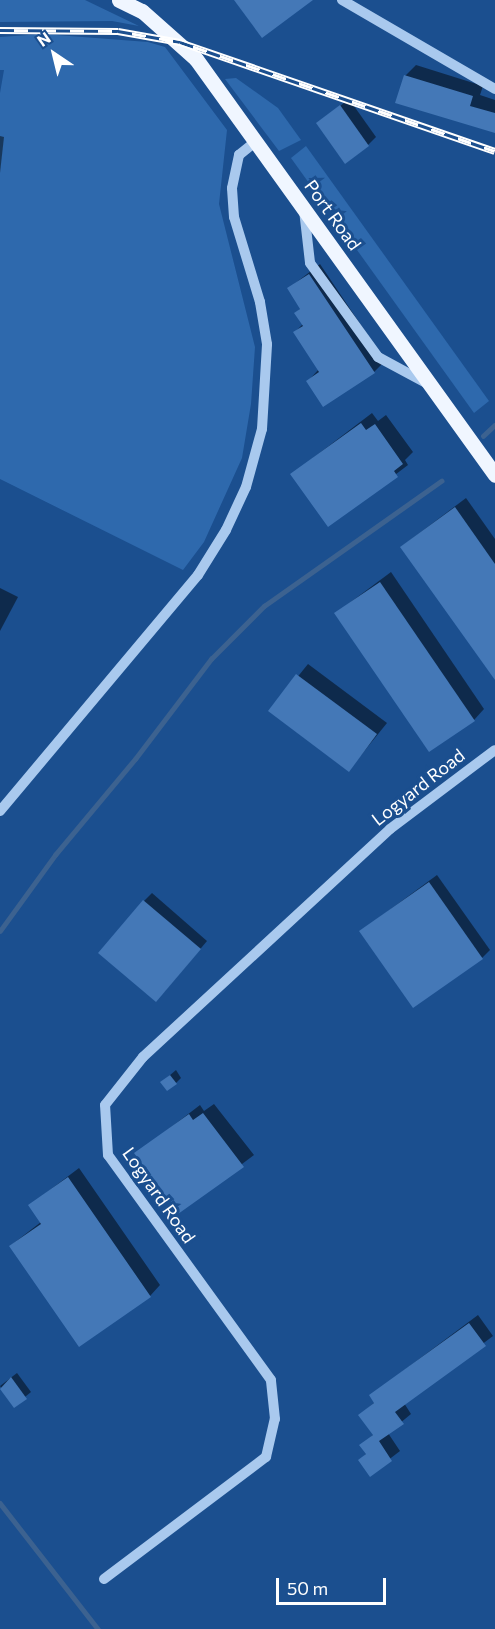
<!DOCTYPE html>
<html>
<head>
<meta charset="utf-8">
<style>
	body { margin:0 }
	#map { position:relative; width:495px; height:1629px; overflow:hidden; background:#1b4f8f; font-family:Commissioner,sans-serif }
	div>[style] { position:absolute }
	.green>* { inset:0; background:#2e69ad }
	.shadow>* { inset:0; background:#0007 }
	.stream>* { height:4.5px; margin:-2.25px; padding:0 2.25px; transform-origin:2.25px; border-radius:2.25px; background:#3c6290 }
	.building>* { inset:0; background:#4478b7 }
	.minor>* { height:10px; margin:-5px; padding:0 5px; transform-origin:5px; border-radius:5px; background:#a9c9ee }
	.major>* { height:15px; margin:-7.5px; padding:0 7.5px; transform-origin:7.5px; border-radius:7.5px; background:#f0f6ff }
	.rail>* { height:7px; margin-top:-3.5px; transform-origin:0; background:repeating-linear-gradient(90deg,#1b4f8f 0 14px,#fff 0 28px); box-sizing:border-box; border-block:2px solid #fff }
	span { translate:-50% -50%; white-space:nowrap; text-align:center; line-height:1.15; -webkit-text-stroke:6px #1b4f8f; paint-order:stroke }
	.street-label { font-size:18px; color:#fff }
	.north { position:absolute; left:24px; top:24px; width:60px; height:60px; -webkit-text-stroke:4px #1b4f8f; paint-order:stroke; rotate:325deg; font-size:16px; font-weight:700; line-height:24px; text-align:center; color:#fff }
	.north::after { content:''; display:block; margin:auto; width:21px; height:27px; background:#fff; clip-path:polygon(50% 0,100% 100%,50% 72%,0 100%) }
	.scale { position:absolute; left:276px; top:1578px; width:110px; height:27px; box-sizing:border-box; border:3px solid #fff; border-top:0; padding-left:8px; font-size:18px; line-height:21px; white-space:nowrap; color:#fff; -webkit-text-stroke:4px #1b4f8f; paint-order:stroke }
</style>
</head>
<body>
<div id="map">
	<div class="green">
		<div style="clip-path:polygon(0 0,85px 0,139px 26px,112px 21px,0 22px)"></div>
		<div style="clip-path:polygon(43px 34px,148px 42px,165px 47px,227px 130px,219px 204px,255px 347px,251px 404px,242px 458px,204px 542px,183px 570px,0 479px,0 93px,4px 70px,0 70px,0 37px)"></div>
		<div style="clip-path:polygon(236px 78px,278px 108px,301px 140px,279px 151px,225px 79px)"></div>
		<div style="clip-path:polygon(306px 146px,489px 401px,474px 413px,291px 158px)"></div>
	</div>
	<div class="shadow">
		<div style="clip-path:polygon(416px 65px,483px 86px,480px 95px,495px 100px,495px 131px,405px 76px)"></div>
		<div style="clip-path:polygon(349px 99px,376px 137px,368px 145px,318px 123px)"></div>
		<div style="clip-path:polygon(0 136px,4px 137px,0 173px)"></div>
		<div style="clip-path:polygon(320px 264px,385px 361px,374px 372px,308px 381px,319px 369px,295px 332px,303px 324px,296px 313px,301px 308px,289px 288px)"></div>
		<div style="clip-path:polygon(372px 413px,378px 421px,386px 415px,413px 452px,405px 460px,408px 465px,329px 525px,292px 474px)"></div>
		<div style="clip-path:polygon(466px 498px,495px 539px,495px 677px,401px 547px)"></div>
		<div style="clip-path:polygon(391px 572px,484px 709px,474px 720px,336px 613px)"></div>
		<div style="clip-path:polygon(0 588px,18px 597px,0 631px)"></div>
		<div style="clip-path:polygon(308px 664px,387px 723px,349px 770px,270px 711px)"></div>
		<div style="clip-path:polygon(437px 875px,490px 950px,482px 958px,361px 931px)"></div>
		<div style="clip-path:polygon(152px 893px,207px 941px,164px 992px,144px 901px)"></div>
		<div style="clip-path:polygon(176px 1070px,181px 1078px,176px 1083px,162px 1082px)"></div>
		<div style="clip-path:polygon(214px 1104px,254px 1155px,178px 1212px,136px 1154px,200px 1105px,204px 1111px)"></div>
		<div style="clip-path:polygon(79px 1168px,160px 1285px,150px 1296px,10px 1246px,41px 1222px,30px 1205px)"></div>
		<div style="clip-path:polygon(478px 1315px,493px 1336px,404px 1403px,411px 1414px,388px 1433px,400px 1451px,370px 1474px,360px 1460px,367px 1453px,361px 1446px,374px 1434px,360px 1415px,375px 1402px,371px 1395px)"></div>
		<div style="clip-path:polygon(17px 1373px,31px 1392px,14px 1406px,0 1386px)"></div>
	</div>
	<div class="stream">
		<div style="left:483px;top:436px;width:16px;rotate:-43deg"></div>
		<div style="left:0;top:931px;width:94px;rotate:-54.1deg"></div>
		<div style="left:55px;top:855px;width:125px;rotate:-50.2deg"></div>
		<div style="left:135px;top:759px;width:126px;rotate:-52.8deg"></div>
		<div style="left:211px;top:659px;width:75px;rotate:-45deg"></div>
		<div style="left:264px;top:606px;width:217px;rotate:-35.2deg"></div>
		<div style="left:0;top:1503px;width:160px;rotate:52.1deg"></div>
	</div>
	<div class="building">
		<div style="clip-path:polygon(234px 0,313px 0,262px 38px)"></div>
		<div style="clip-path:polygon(404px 75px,473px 96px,470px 106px,495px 113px,495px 133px,395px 103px)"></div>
		<div style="clip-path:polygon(340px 105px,369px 146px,345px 164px,316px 123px)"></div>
		<div style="clip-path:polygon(309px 274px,375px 373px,323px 407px,306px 381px,319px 372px,293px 332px,303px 326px,294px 313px,300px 309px,287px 288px)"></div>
		<div style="clip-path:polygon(361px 423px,366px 430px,375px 424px,403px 464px,394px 471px,398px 477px,328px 527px,290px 474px)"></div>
		<div style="clip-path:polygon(455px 507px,495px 564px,495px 680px,400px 547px)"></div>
		<div style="clip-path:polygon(380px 582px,475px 721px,429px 752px,334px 613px)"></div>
		<div style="clip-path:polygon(296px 674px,377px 734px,349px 772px,268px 711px)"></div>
		<div style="clip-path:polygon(429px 882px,483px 959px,413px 1008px,359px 931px)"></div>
		<div style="clip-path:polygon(143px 900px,201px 949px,156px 1002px,98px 953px)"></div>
		<div style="clip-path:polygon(170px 1075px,177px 1084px,167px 1091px,160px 1082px)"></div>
		<div style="clip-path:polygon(203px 1113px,244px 1167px,178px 1214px,134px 1153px,189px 1114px,193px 1120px)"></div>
		<div style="clip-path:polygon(68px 1177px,151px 1297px,79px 1347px,9px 1246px,41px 1224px,28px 1205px)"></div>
		<div style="clip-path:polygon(469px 1323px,486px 1346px,395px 1412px,404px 1424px,379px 1441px,392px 1461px,370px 1477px,358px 1460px,366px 1454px,359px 1445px,373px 1435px,358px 1415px,374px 1403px,369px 1395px)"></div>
		<div style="clip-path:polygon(11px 1377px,27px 1399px,14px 1408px,0 1389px)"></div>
	</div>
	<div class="minor">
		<div style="left:342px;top:0;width:177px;rotate:30.2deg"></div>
		<div style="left:304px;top:210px;width:53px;rotate:83.5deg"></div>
		<div style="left:310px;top:263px;width:116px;rotate:54.1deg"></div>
		<div style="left:378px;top:357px;width:55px;rotate:28.4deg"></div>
		<div style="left:0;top:811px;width:308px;rotate:-50deg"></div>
		<div style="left:198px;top:575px;width:53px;rotate:-58.1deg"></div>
		<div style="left:226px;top:530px;width:47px;rotate:-65.1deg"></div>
		<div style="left:246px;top:487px;width:60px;rotate:-74.6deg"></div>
		<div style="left:262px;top:429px;width:85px;rotate:-86.6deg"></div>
		<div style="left:267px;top:344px;width:43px;rotate:-99.5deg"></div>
		<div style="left:260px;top:302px;width:89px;rotate:-107deg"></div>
		<div style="left:234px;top:217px;width:29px;rotate:-94deg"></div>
		<div style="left:232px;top:188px;width:34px;rotate:-78deg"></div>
		<div style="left:239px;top:155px;width:22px;rotate:-39deg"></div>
		<div style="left:104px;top:1579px;width:203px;rotate:-37deg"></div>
		<div style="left:266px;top:1457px;width:39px;rotate:-77deg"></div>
		<div style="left:275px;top:1419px;width:39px;rotate:-96deg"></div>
		<div style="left:271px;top:1380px;width:278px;rotate:-125.9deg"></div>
		<div style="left:108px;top:1155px;width:50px;rotate:-93.4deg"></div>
		<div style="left:105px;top:1105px;width:61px;rotate:-51.6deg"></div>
		<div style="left:143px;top:1057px;width:336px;rotate:-42.7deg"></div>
		<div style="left:390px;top:829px;width:131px;rotate:-37deg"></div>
	</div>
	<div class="major">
		<div style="left:119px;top:0;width:25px;rotate:26deg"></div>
		<div style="left:142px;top:11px;width:72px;rotate:41.6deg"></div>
		<div style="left:196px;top:59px;width:512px;rotate:54.29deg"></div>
	</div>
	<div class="rail">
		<div style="left:0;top:30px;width:118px;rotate:0.5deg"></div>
		<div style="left:118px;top:31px;width:63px;rotate:10.1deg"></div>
		<div style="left:180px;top:42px;width:333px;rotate:19.1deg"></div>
	</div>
	<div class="street-label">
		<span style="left:333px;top:215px;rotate:54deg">Port Road</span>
		<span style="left:418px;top:787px;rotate:-38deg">Logyard Road</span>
		<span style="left:159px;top:1195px;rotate:55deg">Logyard Road</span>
	</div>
	<div class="north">N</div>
	<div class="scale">50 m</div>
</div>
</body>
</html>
